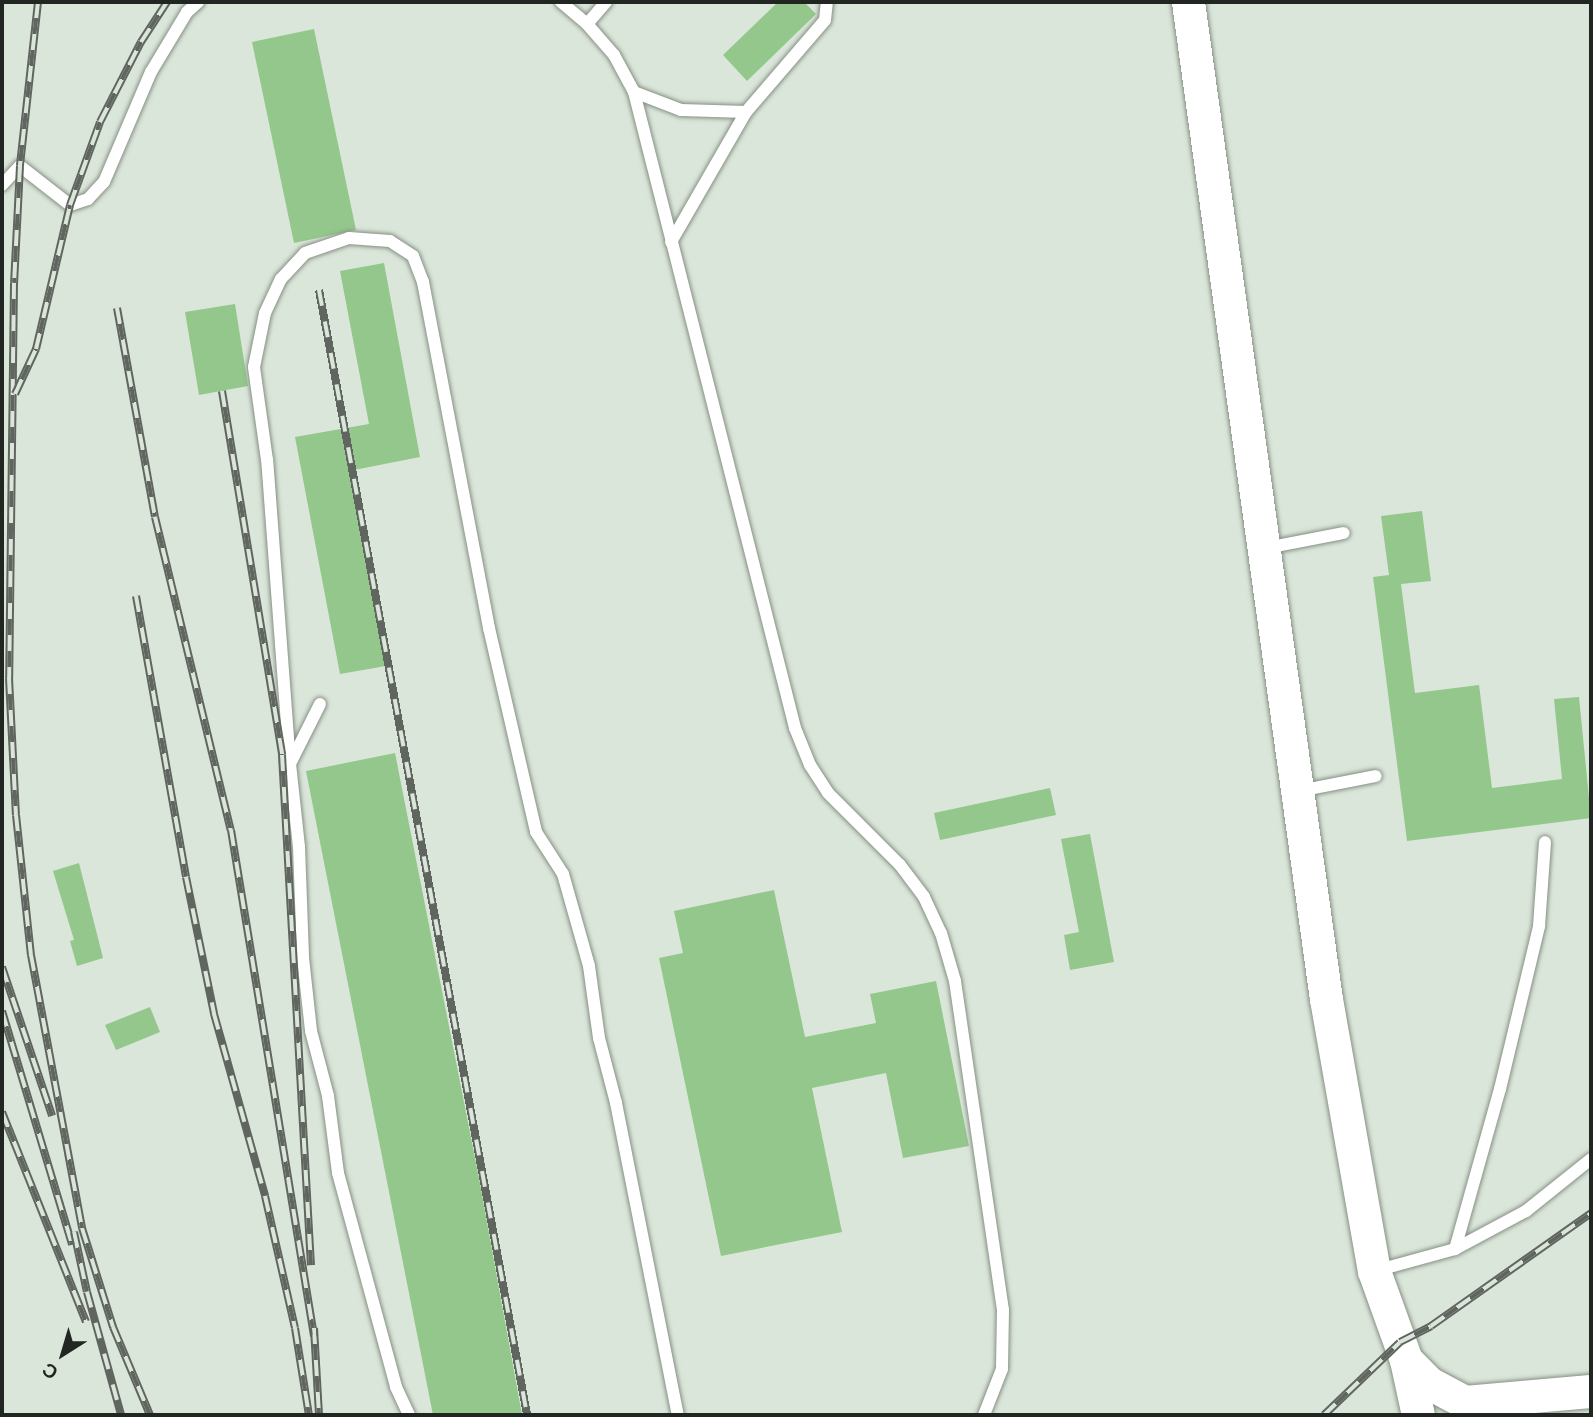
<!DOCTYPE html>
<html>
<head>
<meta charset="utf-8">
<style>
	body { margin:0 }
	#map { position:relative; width:1593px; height:1417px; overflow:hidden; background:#dbe6da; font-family:"DM Sans",sans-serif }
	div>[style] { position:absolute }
	.building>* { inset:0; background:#93c78b }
	.roads { filter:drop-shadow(0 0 2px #869084) drop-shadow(0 0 2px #869084) }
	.lane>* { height:12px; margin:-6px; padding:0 6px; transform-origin:6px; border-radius:6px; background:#fff }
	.secondary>* { height:33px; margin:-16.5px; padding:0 16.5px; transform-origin:16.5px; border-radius:16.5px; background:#fff }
	.rail>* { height:8px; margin-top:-4px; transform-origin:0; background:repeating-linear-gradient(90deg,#dbe6da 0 16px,#60665f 0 32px); box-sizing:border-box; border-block:2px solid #60665f }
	span { translate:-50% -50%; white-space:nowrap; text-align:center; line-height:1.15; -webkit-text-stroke:7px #dbe6da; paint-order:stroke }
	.frame { position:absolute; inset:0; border:4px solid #222622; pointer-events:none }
	.north { position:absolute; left:28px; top:1319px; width:70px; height:70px; -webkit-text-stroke:5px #dbe6da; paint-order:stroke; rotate:217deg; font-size:19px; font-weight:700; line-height:28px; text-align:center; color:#222622 }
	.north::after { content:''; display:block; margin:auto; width:24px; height:32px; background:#222622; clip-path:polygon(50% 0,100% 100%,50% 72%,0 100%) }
</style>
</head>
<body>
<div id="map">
	<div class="building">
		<div style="clip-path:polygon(778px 2px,804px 2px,816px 14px,747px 81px,723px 55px)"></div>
		<div style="clip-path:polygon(314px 29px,356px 230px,294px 243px,252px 42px)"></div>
		<div style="clip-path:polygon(384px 263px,420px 457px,349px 471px,386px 666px,340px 674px,295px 437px,369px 424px,340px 271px)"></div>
		<div style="clip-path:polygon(235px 304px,248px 386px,199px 395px,185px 312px)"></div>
		<div style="clip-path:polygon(1422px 511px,1431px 581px,1401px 584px,1415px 693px,1479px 685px,1492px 788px,1562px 779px,1554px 699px,1579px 697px,1591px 818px,1407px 841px,1373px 577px,1389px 575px,1381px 516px)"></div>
		<div style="clip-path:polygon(395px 753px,479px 1178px,522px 1415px,433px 1415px,306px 771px)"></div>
		<div style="clip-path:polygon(1050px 788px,1056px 815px,940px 840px,934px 813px)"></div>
		<div style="clip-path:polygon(1090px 834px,1114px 962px,1070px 970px,1064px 935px,1079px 932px,1061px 839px)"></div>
		<div style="clip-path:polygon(79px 863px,103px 958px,77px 966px,70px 941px,74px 940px,53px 871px)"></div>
		<div style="clip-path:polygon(774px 890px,805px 1037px,876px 1023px,870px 994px,936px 981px,969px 1146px,903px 1158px,886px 1073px,812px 1088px,842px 1232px,721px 1256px,659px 958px,683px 953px,674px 911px)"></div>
		<div style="clip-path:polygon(150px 1007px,160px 1032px,116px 1050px,105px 1025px)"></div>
	</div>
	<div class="roads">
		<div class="lane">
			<div style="left:561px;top:2px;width:34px;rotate:40deg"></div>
			<div style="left:587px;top:24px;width:41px;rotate:48.9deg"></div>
			<div style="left:614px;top:55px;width:42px;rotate:61.6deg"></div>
			<div style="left:634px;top:92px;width:656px;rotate:75.79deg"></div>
			<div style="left:795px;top:728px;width:40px;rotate:68deg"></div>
			<div style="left:810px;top:765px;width:33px;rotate:57deg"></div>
			<div style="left:828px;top:793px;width:102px;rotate:45deg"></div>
			<div style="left:900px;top:865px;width:40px;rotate:53deg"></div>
			<div style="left:924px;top:897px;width:40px;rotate:65deg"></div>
			<div style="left:941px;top:933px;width:50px;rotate:73.7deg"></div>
			<div style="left:955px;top:981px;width:332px;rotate:81.7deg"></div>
			<div style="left:1003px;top:1310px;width:59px;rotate:91deg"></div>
			<div style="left:1002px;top:1369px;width:49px;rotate:111.4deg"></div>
			<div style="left:587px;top:24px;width:29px;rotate:-49deg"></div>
			<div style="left:634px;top:92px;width:50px;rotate:21deg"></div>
			<div style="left:681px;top:110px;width:65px;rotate:1.8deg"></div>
			<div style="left:2px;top:185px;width:26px;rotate:-47deg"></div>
			<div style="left:20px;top:166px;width:63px;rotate:38deg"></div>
			<div style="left:70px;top:205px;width:19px;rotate:-18deg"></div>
			<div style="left:88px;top:199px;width:23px;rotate:-47deg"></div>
			<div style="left:104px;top:182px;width:120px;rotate:-66.9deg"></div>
			<div style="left:151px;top:72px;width:70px;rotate:-59deg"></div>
			<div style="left:187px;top:12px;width:15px;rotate:-42deg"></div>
			<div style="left:671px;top:242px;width:150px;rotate:-60deg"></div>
			<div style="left:746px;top:112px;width:121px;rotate:-49.3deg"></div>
			<div style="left:825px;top:20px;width:18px;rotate:-84deg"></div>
			<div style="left:1266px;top:548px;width:79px;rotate:-10.9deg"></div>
			<div style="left:320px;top:704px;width:67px;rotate:116.6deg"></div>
			<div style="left:290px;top:764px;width:83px;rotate:83.8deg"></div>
			<div style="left:299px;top:847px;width:111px;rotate:87.9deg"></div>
			<div style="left:303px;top:958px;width:73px;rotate:83.7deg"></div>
			<div style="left:311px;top:1031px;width:67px;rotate:75.3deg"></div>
			<div style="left:328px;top:1096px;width:78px;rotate:82.6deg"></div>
			<div style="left:338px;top:1173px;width:222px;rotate:74.8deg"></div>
			<div style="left:396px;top:1387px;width:31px;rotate:65deg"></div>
			<div style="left:290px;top:764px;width:305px;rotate:-94.3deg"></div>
			<div style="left:267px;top:460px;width:94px;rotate:-98deg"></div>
			<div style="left:254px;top:367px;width:55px;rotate:-78.5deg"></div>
			<div style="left:265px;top:313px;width:38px;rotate:-65deg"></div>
			<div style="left:281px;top:279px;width:35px;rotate:-47deg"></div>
			<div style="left:305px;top:253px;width:46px;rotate:-18.8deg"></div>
			<div style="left:349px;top:238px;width:41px;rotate:4.2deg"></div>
			<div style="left:390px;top:241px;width:27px;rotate:33deg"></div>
			<div style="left:413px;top:256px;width:28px;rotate:69deg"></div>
			<div style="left:423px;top:282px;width:352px;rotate:79.2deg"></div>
			<div style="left:489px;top:628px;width:209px;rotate:77deg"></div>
			<div style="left:536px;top:832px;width:50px;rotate:57.3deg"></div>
			<div style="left:563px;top:874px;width:96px;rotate:74.2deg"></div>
			<div style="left:589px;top:966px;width:73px;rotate:82.1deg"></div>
			<div style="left:599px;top:1038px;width:67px;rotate:75.3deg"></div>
			<div style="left:616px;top:1103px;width:318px;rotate:78.8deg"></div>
			<div style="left:1299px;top:791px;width:78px;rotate:-11deg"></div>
			<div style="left:1455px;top:1249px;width:166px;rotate:-74.3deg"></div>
			<div style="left:1500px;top:1089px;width:168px;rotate:-76.5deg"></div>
			<div style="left:1539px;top:926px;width:84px;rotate:-85.9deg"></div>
			<div style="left:1375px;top:1271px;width:83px;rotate:-15.4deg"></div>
			<div style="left:1455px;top:1249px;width:81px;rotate:-28.2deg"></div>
			<div style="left:1526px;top:1211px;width:83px;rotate:-38.7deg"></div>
		</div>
		<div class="secondary">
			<div style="left:1188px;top:2px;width:1007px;rotate:82.12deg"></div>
			<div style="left:1326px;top:999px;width:276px;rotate:80deg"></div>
			<div style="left:1374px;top:1271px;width:95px;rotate:70.2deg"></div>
			<div style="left:1406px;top:1360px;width:56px;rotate:77.7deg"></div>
			<div style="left:1406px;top:1360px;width:33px;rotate:45deg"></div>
			<div style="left:1429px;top:1383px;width:40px;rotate:28deg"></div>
			<div style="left:1464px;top:1402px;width:127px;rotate:-5deg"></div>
		</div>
	</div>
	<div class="rail">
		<div style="left:38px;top:2px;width:165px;rotate:96.3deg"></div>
		<div style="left:20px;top:166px;width:117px;rotate:92.9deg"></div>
		<div style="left:14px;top:283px;width:395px;rotate:90.7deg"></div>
		<div style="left:9px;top:678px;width:137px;rotate:87.1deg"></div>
		<div style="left:16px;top:815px;width:141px;rotate:83.9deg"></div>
		<div style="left:31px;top:955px;width:278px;rotate:79.4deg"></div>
		<div style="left:82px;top:1228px;width:104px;rotate:72.6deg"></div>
		<div style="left:113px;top:1327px;width:95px;rotate:67.2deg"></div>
		<div style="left:319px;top:290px;width:1144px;rotate:79.52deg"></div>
		<div style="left:117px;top:308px;width:212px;rotate:79.7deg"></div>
		<div style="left:155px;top:517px;width:322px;rotate:76.4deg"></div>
		<div style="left:231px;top:830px;width:513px;rotate:80.68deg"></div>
		<div style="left:222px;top:391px;width:369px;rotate:80.6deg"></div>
		<div style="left:282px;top:755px;width:511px;rotate:86.75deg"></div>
		<div style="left:15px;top:394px;width:50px;rotate:-65deg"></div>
		<div style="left:36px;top:349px;width:148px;rotate:-76.7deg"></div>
		<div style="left:70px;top:205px;width:88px;rotate:-70.1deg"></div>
		<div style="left:100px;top:122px;width:90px;rotate:-62.9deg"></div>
		<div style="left:141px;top:42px;width:48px;rotate:-57deg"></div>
		<div style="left:136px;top:596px;width:285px;rotate:79.9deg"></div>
		<div style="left:186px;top:877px;width:140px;rotate:78.4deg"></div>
		<div style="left:214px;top:1014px;width:189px;rotate:74.3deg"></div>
		<div style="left:265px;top:1196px;width:135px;rotate:77.2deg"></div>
		<div style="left:295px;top:1328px;width:88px;rotate:80.9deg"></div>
		<div style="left:2px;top:967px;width:157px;rotate:71.4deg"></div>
		<div style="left:2px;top:1011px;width:244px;rotate:73.3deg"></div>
		<div style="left:2px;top:1112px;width:226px;rotate:68.2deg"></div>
		<div style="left:74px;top:1232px;width:61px;rotate:77.8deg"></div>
		<div style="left:87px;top:1292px;width:128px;rotate:74.5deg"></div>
		<div style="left:314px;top:1328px;width:87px;rotate:86.7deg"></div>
		<div style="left:1324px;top:1415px;width:105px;rotate:-43.8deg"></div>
		<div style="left:1400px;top:1342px;width:35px;rotate:-27deg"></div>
		<div style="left:1431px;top:1326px;width:196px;rotate:-35.2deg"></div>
	</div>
	<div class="frame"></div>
	<div class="north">С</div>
</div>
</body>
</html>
